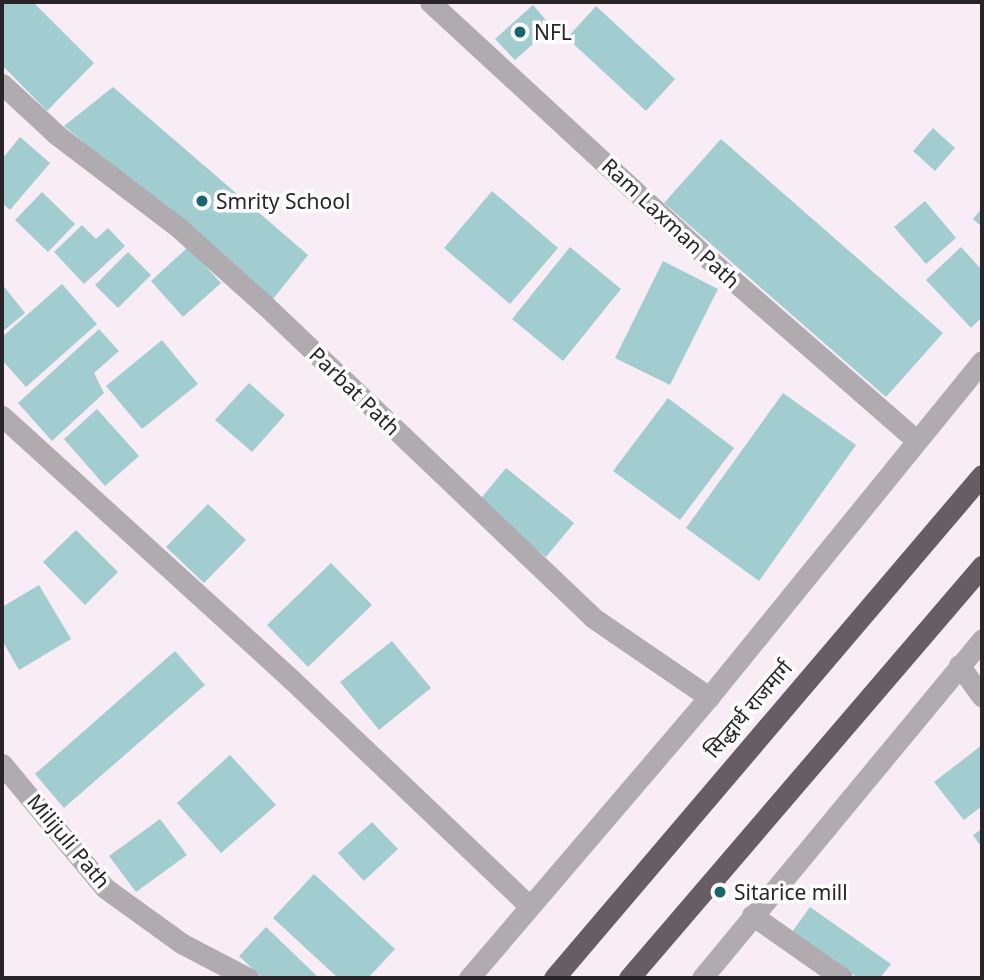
<!DOCTYPE html>
<html>
<head>
<meta charset="utf-8">
<style>
	body { margin:0 }
	#map { position:relative; width:984px; height:980px; overflow:hidden; background:#f8edf5; font-family:"Noto Sans","Noto Sans Devanagari",sans-serif }
	div>[style] { position:absolute }
	.building>* { inset:0; background:#a1cdd0 }
	.minor>* { height:21px; margin:-10.5px; padding:0 10.5px; transform-origin:10.5px; border-radius:10.5px; background:#b0abaf }
	.highway>* { height:21px; margin:-10.5px; padding:0 10.5px; transform-origin:10.5px; border-radius:10.5px; background:#675d64 }
	.dots>* { width:19px; height:19px; translate:-50% -50%; box-sizing:border-box; border:4px solid #fff; border-radius:50% }
	span { translate:-50% -50%; white-space:nowrap; text-align:center; line-height:1.15; -webkit-text-stroke:7px #fff; paint-order:stroke }
	.poi-label { font-size:21px; color:#282427 }
	.left { translate:0 -50%; text-align:left }
	.street-label { font-size:21px; color:#282427 }
	.frame { position:absolute; inset:0; border:4px solid #282427; pointer-events:none }
</style>
</head>
<body>
<div id="map">
	<div class="building">
		<div style="clip-path:polygon(2px 2px,33px 2px,94px 63px,47px 111px,2px 65px)"></div>
		<div style="clip-path:polygon(533px 5px,552px 27px,515px 60px,495px 39px)"></div>
		<div style="clip-path:polygon(596px 6px,675px 79px,646px 111px,567px 38px)"></div>
		<div style="clip-path:polygon(113px 87px,308px 255px,273px 299px,64px 126px)"></div>
		<div style="clip-path:polygon(933px 128px,955px 148px,935px 171px,913px 151px)"></div>
		<div style="clip-path:polygon(20px 137px,50px 163px,10px 210px,2px 203px,2px 159px)"></div>
		<div style="clip-path:polygon(721px 139px,943px 333px,886px 397px,664px 203px)"></div>
		<div style="clip-path:polygon(492px 191px,558px 248px,510px 304px,444px 248px)"></div>
		<div style="clip-path:polygon(42px 192px,75px 224px,48px 252px,15px 220px)"></div>
		<div style="clip-path:polygon(925px 201px,956px 238px,926px 264px,894px 227px)"></div>
		<div style="clip-path:polygon(982px 208px,982px 227px,973px 219px)"></div>
		<div style="clip-path:polygon(82px 225px,96px 239px,108px 228px,125px 246px,84px 284px,54px 252px)"></div>
		<div style="clip-path:polygon(188px 247px,221px 283px,183px 317px,151px 281px)"></div>
		<div style="clip-path:polygon(570px 247px,621px 289px,563px 361px,512px 319px)"></div>
		<div style="clip-path:polygon(961px 247px,982px 270px,982px 317px,971px 328px,926px 280px)"></div>
		<div style="clip-path:polygon(128px 252px,151px 275px,118px 308px,95px 285px)"></div>
		<div style="clip-path:polygon(663px 261px,718px 289px,670px 385px,615px 358px)"></div>
		<div style="clip-path:polygon(2px 284px,25px 313px,2px 332px)"></div>
		<div style="clip-path:polygon(62px 284px,97px 324px,26px 387px,2px 360px,2px 337px)"></div>
		<div style="clip-path:polygon(99px 329px,119px 351px,94px 373px,104px 393px,52px 441px,18px 403px)"></div>
		<div style="clip-path:polygon(162px 340px,198px 384px,142px 429px,106px 386px)"></div>
		<div style="clip-path:polygon(249px 383px,285px 415px,252px 452px,215px 420px)"></div>
		<div style="clip-path:polygon(783px 393px,856px 445px,759px 581px,686px 528px)"></div>
		<div style="clip-path:polygon(668px 398px,734px 448px,680px 520px,613px 471px)"></div>
		<div style="clip-path:polygon(97px 409px,139px 456px,105px 486px,64px 439px)"></div>
		<div style="clip-path:polygon(506px 468px,574px 523px,546px 557px,478px 502px)"></div>
		<div style="clip-path:polygon(208px 504px,246px 540px,204px 583px,166px 547px)"></div>
		<div style="clip-path:polygon(76px 530px,118px 572px,85px 605px,43px 562px)"></div>
		<div style="clip-path:polygon(331px 563px,372px 605px,308px 667px,267px 625px)"></div>
		<div style="clip-path:polygon(39px 585px,71px 639px,19px 670px,2px 640px,2px 607px)"></div>
		<div style="clip-path:polygon(392px 641px,431px 688px,379px 730px,340px 682px)"></div>
		<div style="clip-path:polygon(175px 651px,205px 685px,64px 808px,35px 774px)"></div>
		<div style="clip-path:polygon(982px 745px,982px 806px,964px 820px,934px 782px)"></div>
		<div style="clip-path:polygon(230px 755px,276px 805px,221px 853px,177px 803px)"></div>
		<div style="clip-path:polygon(160px 819px,187px 855px,136px 892px,109px 856px)"></div>
		<div style="clip-path:polygon(372px 822px,398px 849px,364px 881px,338px 853px)"></div>
		<div style="clip-path:polygon(982px 829px,982px 848px,973px 835px)"></div>
		<div style="clip-path:polygon(314px 874px,395px 949px,368px 978px,338px 978px,273px 918px)"></div>
		<div style="clip-path:polygon(810px 907px,891px 964px,880px 978px,858px 978px,792px 932px)"></div>
		<div style="clip-path:polygon(266px 927px,319px 978px,262px 978px,239px 956px)"></div>
	</div>
	<div class="minor">
		<div style="left:430px;top:2px;width:373px;rotate:42.7deg"></div>
		<div style="left:704px;top:255px;width:281px;rotate:41.1deg"></div>
		<div style="left:2px;top:84px;width:75px;rotate:42.8deg"></div>
		<div style="left:57px;top:135px;width:153px;rotate:37.3deg"></div>
		<div style="left:179px;top:228px;width:118px;rotate:41.9deg"></div>
		<div style="left:267px;top:307px;width:449px;rotate:43.6deg"></div>
		<div style="left:592px;top:617px;width:142px;rotate:34.4deg"></div>
		<div style="left:2px;top:416px;width:391px;rotate:42.3deg"></div>
		<div style="left:291px;top:679px;width:329px;rotate:43.6deg"></div>
		<div style="left:959px;top:665px;width:39px;rotate:54deg"></div>
		<div style="left:2px;top:764px;width:161px;rotate:50.3deg"></div>
		<div style="left:105px;top:888px;width:94px;rotate:35.9deg"></div>
		<div style="left:181px;top:943px;width:76px;rotate:27.6deg"></div>
		<div style="left:752px;top:915px;width:110px;rotate:35deg"></div>
		<div style="left:469px;top:978px;width:370px;rotate:-49.5deg"></div>
		<div style="left:709px;top:697px;width:433px;rotate:-50.9deg"></div>
		<div style="left:702px;top:978px;width:440px;rotate:-50.4deg"></div>
	</div>
	<div class="highway">
		<div style="left:554px;top:978px;width:660px;rotate:-49.61deg"></div>
		<div style="left:629px;top:978px;width:543px;rotate:-49.41deg"></div>
	</div>
	<div class="dots">
		<div style="left:520px;top:32px;background:#19676c"></div>
		<div style="left:202px;top:201px;background:#19676c"></div>
		<div style="left:720px;top:892px;background:#19676c"></div>
	</div>
	<div class="poi-label">
		<span class="left" style="left:534px;top:32px">NFL</span>
		<span class="left" style="left:216px;top:201px">Smrity School</span>
		<span class="left" style="left:734px;top:892px">Sitarice mill</span>
	</div>
	<div class="street-label">
		<span style="left:671px;top:223px;rotate:43deg">Ram Laxman Path</span>
		<span style="left:355px;top:391px;rotate:44deg">Parbat Path</span>
		<span style="left:748px;top:709px;rotate:-49deg">सिद्धार्थ राजमार्ग</span>
		<span style="left:69px;top:841px;rotate:50deg">Milijuli Path</span>
	</div>
	<div class="frame"></div>
</div>
</body>
</html>
